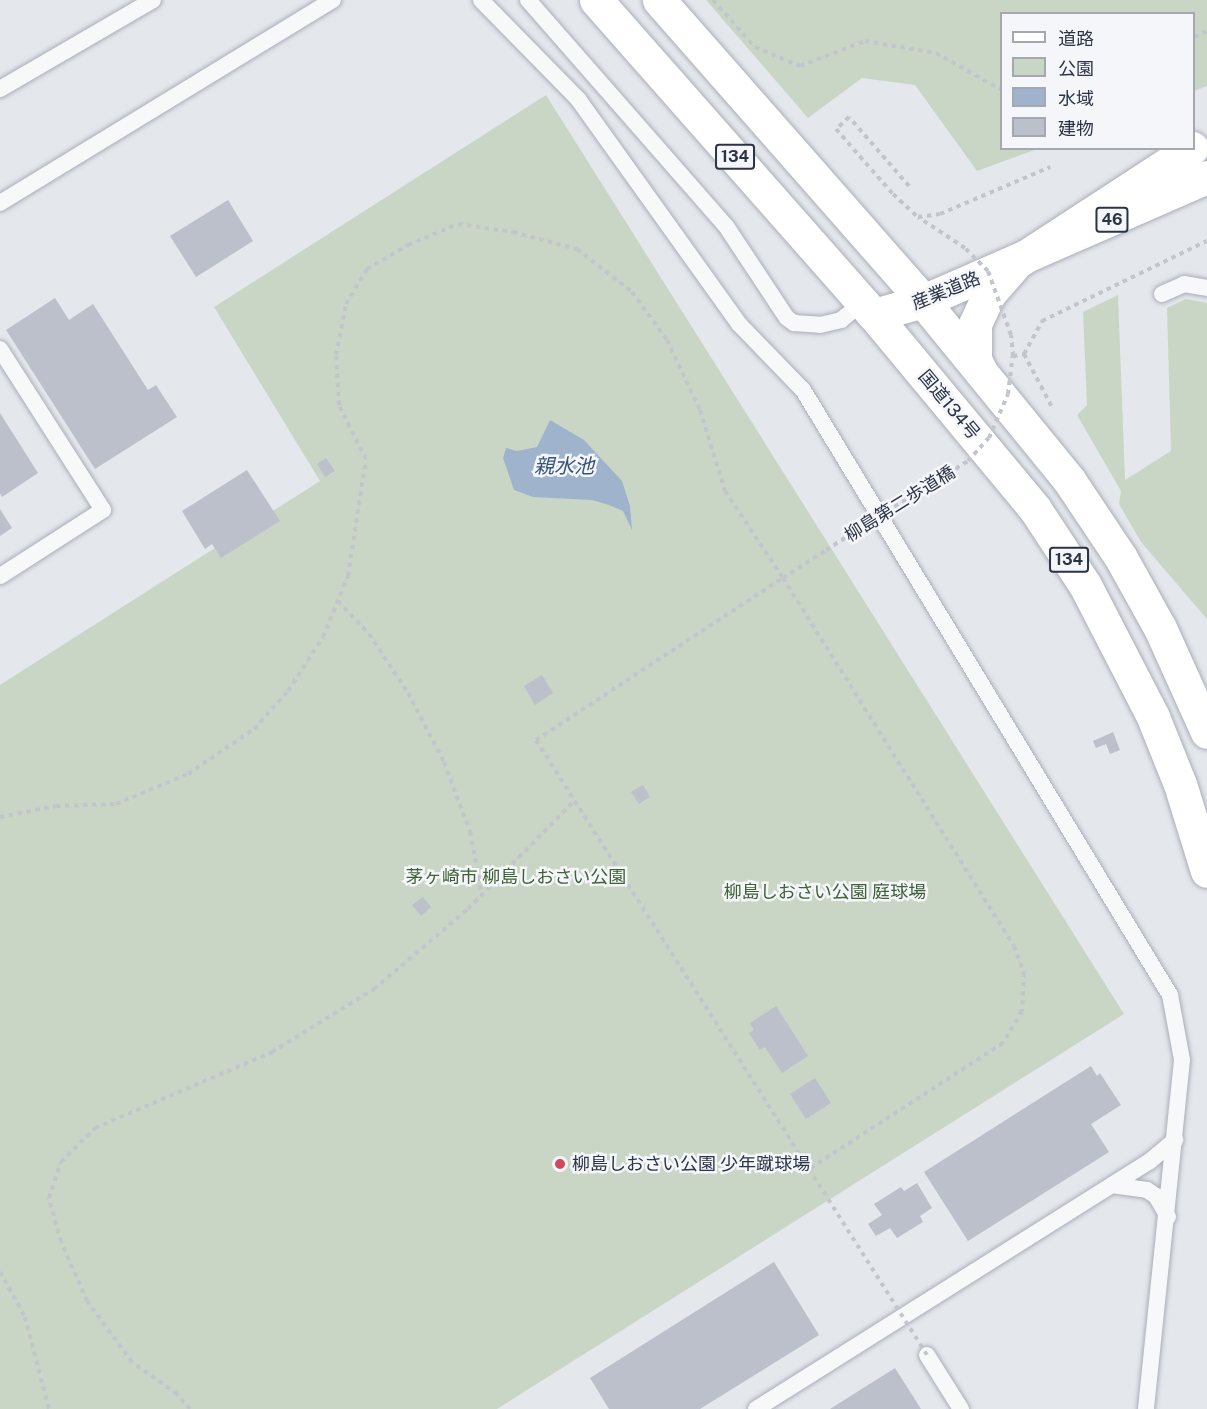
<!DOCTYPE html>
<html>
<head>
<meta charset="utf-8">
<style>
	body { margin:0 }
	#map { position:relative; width:1207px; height:1409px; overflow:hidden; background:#e4e7ec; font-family:"Public Sans","Noto Sans JP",sans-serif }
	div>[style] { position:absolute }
	.green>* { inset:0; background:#c9d6c5 }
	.water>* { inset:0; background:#9fb4cc }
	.building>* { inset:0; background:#bbc0ca }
	.path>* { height:4px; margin-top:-2px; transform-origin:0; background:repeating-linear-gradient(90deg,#c2c5cb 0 4.5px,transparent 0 9px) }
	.roads { filter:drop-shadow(0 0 2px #a9aeb7) drop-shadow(0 0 2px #a9aeb7) }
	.lane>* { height:16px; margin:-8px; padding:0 8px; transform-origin:8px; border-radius:8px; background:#f7f8fa }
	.primary>* { height:33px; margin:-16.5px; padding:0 16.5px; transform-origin:16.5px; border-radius:16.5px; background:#fff }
	.highway>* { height:33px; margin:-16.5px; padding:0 16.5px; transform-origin:16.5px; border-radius:16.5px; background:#fff }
	.path-bridge>* { height:4px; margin-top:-2px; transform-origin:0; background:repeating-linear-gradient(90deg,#c2c5cb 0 4.5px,transparent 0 9px) }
	.dots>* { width:16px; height:16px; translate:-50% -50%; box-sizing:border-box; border:3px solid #f4f6f9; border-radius:50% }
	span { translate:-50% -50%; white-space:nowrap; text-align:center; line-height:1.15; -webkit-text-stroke:5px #f4f6f9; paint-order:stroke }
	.shield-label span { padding:2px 4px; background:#f4f6f9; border:2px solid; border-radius:4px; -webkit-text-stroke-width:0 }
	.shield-label { font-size:16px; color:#2b3445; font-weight:700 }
	.street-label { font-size:18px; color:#2b3445 }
	.park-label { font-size:18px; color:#3f6138 }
	.poi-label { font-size:18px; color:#2b3445 }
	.left { translate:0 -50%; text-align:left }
	.water-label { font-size:20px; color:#34527a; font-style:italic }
	.legend { position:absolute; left:1000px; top:12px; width:195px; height:138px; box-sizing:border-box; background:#f4f6f9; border:2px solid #a4a8b1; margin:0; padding:8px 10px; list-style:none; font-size:18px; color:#2b3445 }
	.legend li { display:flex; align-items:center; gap:12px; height:30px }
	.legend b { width:30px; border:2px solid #a4a8b1 }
</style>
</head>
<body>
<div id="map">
	<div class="green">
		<div style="clip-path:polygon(706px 0,1207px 0,1207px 86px,1194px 91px,1194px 14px,1002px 14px,1002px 148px,1037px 149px,977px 171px,915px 85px,862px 78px,808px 118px)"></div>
		<div style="clip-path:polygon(546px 95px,1124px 1014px,497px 1409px,0 1409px,0 685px,320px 481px,214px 307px)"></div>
		<div style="clip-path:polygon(1118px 295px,1125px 480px,1171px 451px,1167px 308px,1186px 299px,1207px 303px,1207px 619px,1141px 542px,1119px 504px,1121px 491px,1077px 415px,1087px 405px,1083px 312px)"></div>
	</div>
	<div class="water">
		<div style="clip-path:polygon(550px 420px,584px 440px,622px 481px,630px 506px,632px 530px,623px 511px,609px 505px,592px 500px,533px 497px,514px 490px,503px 458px,506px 448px,517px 451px,537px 447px)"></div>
	</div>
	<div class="building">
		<div style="clip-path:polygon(228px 200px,253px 241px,196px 277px,170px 236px)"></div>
		<div style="clip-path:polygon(55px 298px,69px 320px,93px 304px,148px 390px,156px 385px,177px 417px,95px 469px,6px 330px)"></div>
		<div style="clip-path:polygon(0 413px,38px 473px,2px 497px,0 493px)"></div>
		<div style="clip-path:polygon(326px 458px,335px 471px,325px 477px,317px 464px)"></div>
		<div style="clip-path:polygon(247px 470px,280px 521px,221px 558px,212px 544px,205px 549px,182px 511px)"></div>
		<div style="clip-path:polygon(0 509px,12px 528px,0 536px)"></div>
		<div style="clip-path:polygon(542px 675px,553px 693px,535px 705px,524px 686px)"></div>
		<div style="clip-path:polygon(1113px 732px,1120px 750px,1110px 754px,1106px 744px,1096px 748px,1093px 741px)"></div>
		<div style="clip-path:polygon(643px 785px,650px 797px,639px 804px,631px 792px)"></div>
		<div style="clip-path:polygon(423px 897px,431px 907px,421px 916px,412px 905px)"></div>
		<div style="clip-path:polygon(776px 1006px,808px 1056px,782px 1073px,765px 1047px,760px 1050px,749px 1033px,754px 1030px,750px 1023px)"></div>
		<div style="clip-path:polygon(1091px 1066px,1097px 1076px,1100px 1073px,1121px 1105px,1091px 1124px,1109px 1152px,968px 1241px,924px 1172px)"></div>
		<div style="clip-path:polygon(815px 1078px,831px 1103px,806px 1119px,790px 1094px)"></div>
		<div style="clip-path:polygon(917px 1183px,932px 1208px,920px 1216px,923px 1222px,897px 1238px,890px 1228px,876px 1236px,868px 1224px,882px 1215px,874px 1204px,901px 1187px,904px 1191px)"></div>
		<div style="clip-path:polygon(774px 1262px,819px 1335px,700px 1409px,609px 1409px,590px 1378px)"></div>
		<div style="clip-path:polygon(895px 1368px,921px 1409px,830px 1409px)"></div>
	</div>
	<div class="path">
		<div style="left:713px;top:0;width:63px;rotate:48.2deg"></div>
		<div style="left:755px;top:47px;width:49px;rotate:22.9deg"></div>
		<div style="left:800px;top:66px;width:70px;rotate:-21deg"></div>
		<div style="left:865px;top:41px;width:72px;rotate:9.6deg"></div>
		<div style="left:936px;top:53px;width:76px;rotate:29.3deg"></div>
		<div style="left:1194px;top:37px;width:14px;rotate:-25deg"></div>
		<div style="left:909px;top:186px;width:91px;rotate:-131deg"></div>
		<div style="left:849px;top:117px;width:18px;rotate:137deg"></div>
		<div style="left:836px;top:129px;width:86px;rotate:48.8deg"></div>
		<div style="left:893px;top:194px;width:34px;rotate:43deg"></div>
		<div style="left:918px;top:217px;width:22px;rotate:-8deg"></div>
		<div style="left:940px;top:214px;width:120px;rotate:-23.1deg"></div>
		<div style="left:1024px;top:354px;width:60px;rotate:62.2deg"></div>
		<div style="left:1013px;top:356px;width:11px;rotate:-10deg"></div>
		<div style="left:1024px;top:354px;width:38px;rotate:-61deg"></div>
		<div style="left:1042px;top:321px;width:183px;rotate:-25.9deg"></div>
		<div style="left:338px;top:601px;width:45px;rotate:46.8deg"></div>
		<div style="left:369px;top:634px;width:71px;rotate:56.5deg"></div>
		<div style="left:408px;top:693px;width:78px;rotate:62.4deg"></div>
		<div style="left:444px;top:762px;width:75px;rotate:69.6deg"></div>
		<div style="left:470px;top:832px;width:63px;rotate:79deg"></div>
		<div style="left:0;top:817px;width:57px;rotate:-11.1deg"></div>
		<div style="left:56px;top:806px;width:60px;rotate:-1.9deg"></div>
		<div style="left:116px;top:804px;width:78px;rotate:-22.6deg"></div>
		<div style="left:188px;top:774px;width:80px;rotate:-34.3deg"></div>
		<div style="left:254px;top:729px;width:51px;rotate:-48.2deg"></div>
		<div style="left:288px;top:691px;width:64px;rotate:-57.1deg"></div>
		<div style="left:323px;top:637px;width:66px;rotate:-67.7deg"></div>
		<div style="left:348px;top:576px;width:118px;rotate:-81.3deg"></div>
		<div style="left:366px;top:459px;width:60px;rotate:-116.6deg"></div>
		<div style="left:339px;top:405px;width:50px;rotate:-93.4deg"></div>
		<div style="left:336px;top:355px;width:52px;rotate:-78.9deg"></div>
		<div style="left:346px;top:304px;width:41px;rotate:-59deg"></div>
		<div style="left:367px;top:269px;width:48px;rotate:-30.3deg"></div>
		<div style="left:408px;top:245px;width:54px;rotate:-22.8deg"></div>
		<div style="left:458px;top:224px;width:56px;rotate:8.3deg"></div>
		<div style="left:513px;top:232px;width:66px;rotate:14.9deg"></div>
		<div style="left:577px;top:249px;width:70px;rotate:38deg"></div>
		<div style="left:632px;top:292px;width:59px;rotate:53.9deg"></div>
		<div style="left:667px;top:340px;width:77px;rotate:64.8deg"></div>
		<div style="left:700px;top:410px;width:85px;rotate:72.8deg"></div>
		<div style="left:725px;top:491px;width:105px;rotate:56.3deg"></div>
		<div style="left:783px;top:578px;width:434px;rotate:57.9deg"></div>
		<div style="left:1014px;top:946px;width:29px;rotate:70deg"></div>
		<div style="left:1024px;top:973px;width:38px;rotate:93deg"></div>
		<div style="left:1022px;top:1011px;width:37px;rotate:121deg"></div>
		<div style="left:1003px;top:1043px;width:231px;rotate:147deg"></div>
		<div style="left:809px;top:1169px;width:508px;rotate:-122.47deg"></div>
		<div style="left:536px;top:740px;width:295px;rotate:-33.3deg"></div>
		<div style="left:783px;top:578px;width:51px;rotate:-33.1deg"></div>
		<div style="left:0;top:1272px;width:51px;rotate:60.9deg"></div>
		<div style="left:25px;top:1317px;width:95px;rotate:75.4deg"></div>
		<div style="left:190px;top:1409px;width:20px;rotate:-131deg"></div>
		<div style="left:177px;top:1394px;width:55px;rotate:-144.6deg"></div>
		<div style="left:132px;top:1362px;width:76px;rotate:-126.4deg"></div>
		<div style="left:87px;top:1301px;width:64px;rotate:-113.8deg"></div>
		<div style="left:61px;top:1242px;width:46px;rotate:-105.3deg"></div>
		<div style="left:49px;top:1198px;width:38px;rotate:-72deg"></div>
		<div style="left:61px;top:1162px;width:48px;rotate:-45deg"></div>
		<div style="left:95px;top:1128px;width:193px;rotate:-23.2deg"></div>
		<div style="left:272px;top:1052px;width:120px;rotate:-31.7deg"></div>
		<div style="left:374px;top:989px;width:123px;rotate:-40.4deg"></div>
		<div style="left:468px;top:909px;width:153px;rotate:-45.5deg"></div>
	</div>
	<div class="roads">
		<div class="lane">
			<div style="left:481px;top:0;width:139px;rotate:45.6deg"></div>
			<div style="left:578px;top:99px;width:277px;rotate:54.4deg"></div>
			<div style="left:739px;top:324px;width:92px;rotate:45.9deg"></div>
			<div style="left:803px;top:390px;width:708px;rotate:58.76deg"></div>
			<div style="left:1170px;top:995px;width:66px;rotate:79.5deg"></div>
			<div style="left:1182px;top:1060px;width:351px;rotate:95.9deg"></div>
			<div style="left:528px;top:0;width:300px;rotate:48.8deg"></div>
			<div style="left:726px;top:226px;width:110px;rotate:56.5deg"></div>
			<div style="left:787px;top:318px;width:9px;rotate:36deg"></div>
			<div style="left:794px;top:323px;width:26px;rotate:4deg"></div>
			<div style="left:820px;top:325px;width:22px;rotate:-13deg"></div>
			<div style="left:841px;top:320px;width:28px;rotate:-39deg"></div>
			<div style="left:0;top:89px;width:177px;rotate:-30.2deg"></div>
			<div style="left:0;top:203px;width:390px;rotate:-31.4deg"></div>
			<div style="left:1162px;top:294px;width:24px;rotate:-24deg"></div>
			<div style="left:1184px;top:284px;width:23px;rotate:10deg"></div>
			<div style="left:0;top:349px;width:191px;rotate:57.4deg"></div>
			<div style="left:103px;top:510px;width:122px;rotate:147.3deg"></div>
			<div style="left:1112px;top:1185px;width:35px;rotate:8deg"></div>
			<div style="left:1147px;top:1190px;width:11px;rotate:34deg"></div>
			<div style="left:1156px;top:1196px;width:24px;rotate:60deg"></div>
			<div style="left:927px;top:1355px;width:64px;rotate:57.8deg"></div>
			<div style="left:756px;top:1409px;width:466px;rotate:-32.2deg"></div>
			<div style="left:1150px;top:1161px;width:33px;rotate:-40deg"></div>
		</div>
		<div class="primary">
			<div style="left:874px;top:315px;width:51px;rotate:-15.9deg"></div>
			<div style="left:923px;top:301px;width:310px;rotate:-23.6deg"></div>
			<div style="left:981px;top:372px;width:14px;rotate:-115deg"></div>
			<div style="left:975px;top:359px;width:35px;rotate:-90deg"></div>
			<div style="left:975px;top:324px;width:33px;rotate:-65deg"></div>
			<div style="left:989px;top:294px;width:37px;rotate:-49deg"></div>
		</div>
		<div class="highway">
			<div style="left:596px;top:0;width:420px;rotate:48.6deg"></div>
			<div style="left:874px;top:315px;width:252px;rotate:50.3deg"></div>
			<div style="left:1035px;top:509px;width:91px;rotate:56.7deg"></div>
			<div style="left:1085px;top:585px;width:148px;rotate:62.7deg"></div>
			<div style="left:1153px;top:717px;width:72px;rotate:68.1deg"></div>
			<div style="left:1180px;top:784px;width:91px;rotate:72.8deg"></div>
			<div style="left:659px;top:0;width:400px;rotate:48.7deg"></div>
			<div style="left:923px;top:301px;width:231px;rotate:50.8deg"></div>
			<div style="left:1069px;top:480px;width:94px;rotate:56.3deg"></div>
			<div style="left:1121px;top:558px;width:80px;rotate:60.9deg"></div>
			<div style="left:1160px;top:628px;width:114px;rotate:65.7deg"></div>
			<div style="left:1017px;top:262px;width:209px;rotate:-33.1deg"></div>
		</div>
	</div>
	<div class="path-bridge">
		<div style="left:826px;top:550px;width:168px;rotate:-32.1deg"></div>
		<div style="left:968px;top:461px;width:31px;rotate:-48deg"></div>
		<div style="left:989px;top:438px;width:48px;rotate:-66.6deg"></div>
		<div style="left:1008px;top:394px;width:38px;rotate:-83deg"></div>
		<div style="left:1013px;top:356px;width:21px;rotate:-95deg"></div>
		<div style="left:1011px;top:335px;width:68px;rotate:-109.8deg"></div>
		<div style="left:988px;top:271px;width:33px;rotate:-135deg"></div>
		<div style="left:965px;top:248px;width:56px;rotate:-146.6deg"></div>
		<div style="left:809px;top:1169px;width:220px;rotate:57.6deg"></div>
	</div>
	<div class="dots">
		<div style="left:560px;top:1164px;background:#d1495b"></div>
	</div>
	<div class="shield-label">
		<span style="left:735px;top:157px">134</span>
		<span style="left:1112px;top:220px">46</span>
		<span style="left:1069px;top:560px">134</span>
	</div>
	<div class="street-label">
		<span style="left:946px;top:291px;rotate:-22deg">産業道路</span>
		<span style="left:949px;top:405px;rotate:50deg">国道134号</span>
		<span style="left:900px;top:504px;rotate:-32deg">柳島第二歩道橋</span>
	</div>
	<div class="park-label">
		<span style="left:516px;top:877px">茅ヶ崎市 柳島しおさい公園</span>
		<span style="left:825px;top:892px">柳島しおさい公園 庭球場</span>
	</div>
	<div class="poi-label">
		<span class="left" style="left:572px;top:1164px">柳島しおさい公園 少年蹴球場</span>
	</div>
	<div class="water-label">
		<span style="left:564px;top:466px">親水池</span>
	</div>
	<ul class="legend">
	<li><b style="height:8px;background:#fff"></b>道路</li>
	<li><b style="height:16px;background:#c9d6c5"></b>公園</li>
	<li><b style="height:16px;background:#9fb4cc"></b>水域</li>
	<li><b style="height:16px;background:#bbc0ca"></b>建物</li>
	</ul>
</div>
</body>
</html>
